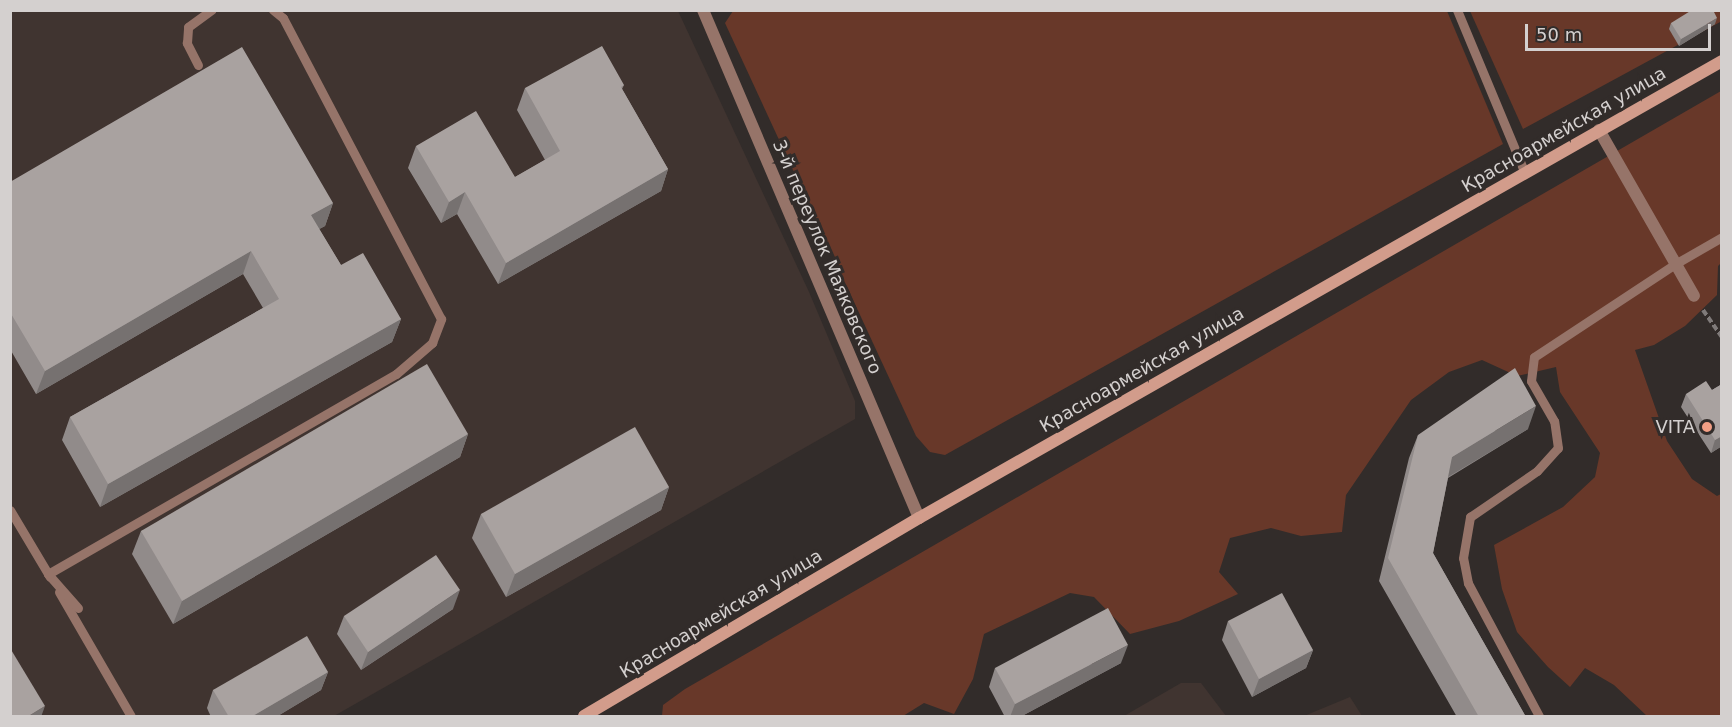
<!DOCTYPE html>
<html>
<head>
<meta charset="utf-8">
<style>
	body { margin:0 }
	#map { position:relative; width:1732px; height:727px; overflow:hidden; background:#322c2a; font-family:"DejaVu Sans",sans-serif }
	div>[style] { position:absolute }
	.built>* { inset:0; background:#403430 }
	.green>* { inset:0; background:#683829 }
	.path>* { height:4px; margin-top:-2px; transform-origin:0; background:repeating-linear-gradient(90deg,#807b7a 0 6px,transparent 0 9px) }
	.lane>* { height:9px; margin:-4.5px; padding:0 4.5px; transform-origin:4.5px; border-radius:4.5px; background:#967469 }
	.street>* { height:12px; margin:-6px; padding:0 6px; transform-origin:6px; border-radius:6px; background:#967469 }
	.secondary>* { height:12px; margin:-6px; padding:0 6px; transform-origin:6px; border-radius:6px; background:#d29c8b }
	.wall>* { inset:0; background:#918b8a }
	.shaded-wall>* { inset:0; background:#767170 }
	.building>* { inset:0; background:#a9a2a0 }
	.dots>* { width:16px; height:16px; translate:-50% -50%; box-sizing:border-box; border:3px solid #322c2a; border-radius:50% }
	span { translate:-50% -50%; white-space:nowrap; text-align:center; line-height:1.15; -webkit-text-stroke:6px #322c2a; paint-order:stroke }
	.street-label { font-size:18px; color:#d4d0cf }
	.poi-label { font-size:18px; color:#d4d0cf }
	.right { translate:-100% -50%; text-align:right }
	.frame { position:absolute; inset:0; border:12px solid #d4d0cf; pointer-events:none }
	.scale { position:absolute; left:1525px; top:24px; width:186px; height:27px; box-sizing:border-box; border:3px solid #d4d0cf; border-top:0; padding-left:8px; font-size:18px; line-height:21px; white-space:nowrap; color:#d4d0cf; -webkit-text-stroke:4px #322c2a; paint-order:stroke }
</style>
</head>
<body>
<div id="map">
	<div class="built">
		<div style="clip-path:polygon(10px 11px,678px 11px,809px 292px,855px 401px,855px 419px,334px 716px,11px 716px)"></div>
		<div style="clip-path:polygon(1181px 683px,1201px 683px,1226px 716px,1124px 716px)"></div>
		<div style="clip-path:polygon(1350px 697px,1362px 716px,1304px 716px)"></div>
	</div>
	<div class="green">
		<div style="clip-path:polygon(1721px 10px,1722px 21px,1523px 129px,1470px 11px)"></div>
		<div style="clip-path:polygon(733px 11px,1447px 11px,1503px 144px,945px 455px,930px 452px,916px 436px,725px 23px)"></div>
		<div style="clip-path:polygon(1721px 91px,1722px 262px,1718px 266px,1717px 295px,1685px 326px,1654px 345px,1635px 350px,1667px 441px,1692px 479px,1717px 496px,1721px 494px,1721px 716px,1647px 716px,1614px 685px,1585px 668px,1570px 687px,1548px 667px,1517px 632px,1502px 589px,1494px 545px,1563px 507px,1595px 477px,1600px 453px,1560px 392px,1556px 367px,1517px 376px,1482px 360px,1449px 372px,1411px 400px,1346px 495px,1342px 532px,1301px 536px,1271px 528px,1230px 538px,1219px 572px,1238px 594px,1179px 621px,1130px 634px,1094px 597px,1070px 593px,984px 634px,973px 679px,954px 714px,924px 703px,903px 716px,662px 716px,663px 705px,685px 689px)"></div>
	</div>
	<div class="path">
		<div style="left:1703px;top:310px;width:33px;rotate:55deg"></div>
	</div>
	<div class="lane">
		<div style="left:1457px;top:10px;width:177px;rotate:67.4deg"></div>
		<div style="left:198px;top:65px;width:25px;rotate:-117deg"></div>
		<div style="left:187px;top:43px;width:16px;rotate:-86deg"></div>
		<div style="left:188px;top:27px;width:29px;rotate:-36deg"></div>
		<div style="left:10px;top:510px;width:78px;rotate:59.2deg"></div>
		<div style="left:59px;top:592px;width:143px;rotate:59.9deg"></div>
		<div style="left:78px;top:608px;width:45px;rotate:-131.4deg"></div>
		<div style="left:48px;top:574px;width:401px;rotate:-29.9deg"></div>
		<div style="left:396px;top:374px;width:48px;rotate:-40.7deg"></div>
		<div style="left:432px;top:343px;width:26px;rotate:-69deg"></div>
		<div style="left:441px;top:319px;width:340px;rotate:-117.7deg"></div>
		<div style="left:283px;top:18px;width:13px;rotate:-141deg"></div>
		<div style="left:1539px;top:716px;width:151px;rotate:-118.1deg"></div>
		<div style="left:1468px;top:583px;width:25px;rotate:-101deg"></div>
		<div style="left:1463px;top:558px;width:42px;rotate:-80.3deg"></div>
		<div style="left:1470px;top:517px;width:81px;rotate:-34.5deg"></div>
		<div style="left:1537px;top:471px;width:31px;rotate:-48deg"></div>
		<div style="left:1558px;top:448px;width:27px;rotate:-98deg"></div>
		<div style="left:1554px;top:421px;width:46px;rotate:-119.9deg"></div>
		<div style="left:1531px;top:381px;width:24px;rotate:-83deg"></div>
		<div style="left:1534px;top:357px;width:169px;rotate:-33.4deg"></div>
		<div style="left:1675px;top:264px;width:54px;rotate:-29.9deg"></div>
	</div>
	<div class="street">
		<div style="left:703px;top:10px;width:552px;rotate:66.96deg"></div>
		<div style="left:1599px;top:130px;width:191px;rotate:60.2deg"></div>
	</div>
	<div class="secondary">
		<div style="left:584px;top:716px;width:389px;rotate:-30.6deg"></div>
		<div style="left:919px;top:518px;width:924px;rotate:-29.64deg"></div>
	</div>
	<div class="wall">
		<div style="clip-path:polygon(1671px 23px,1715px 24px,1679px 46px,1669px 29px)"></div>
		<div style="clip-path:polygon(624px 85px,622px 89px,668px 169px,661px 191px,498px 284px,457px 214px,441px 223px,408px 168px,416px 146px,515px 177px,545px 160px,517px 110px,525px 88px)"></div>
		<div style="clip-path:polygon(10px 182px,333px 203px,325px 226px,319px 229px,341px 265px,401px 319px,392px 342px,100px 507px,62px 440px,70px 417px,263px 308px,243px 274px,36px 394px,10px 349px)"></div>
		<div style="clip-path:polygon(1722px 384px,1722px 446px,1711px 453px,1681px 407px,1686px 394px,1712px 390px)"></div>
		<div style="clip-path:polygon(1528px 429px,1448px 478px,1433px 553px,1526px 717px,1457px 717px,1379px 581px,1409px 458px,1418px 435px)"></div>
		<div style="clip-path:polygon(468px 434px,460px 457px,173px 624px,132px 554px,141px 531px)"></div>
		<div style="clip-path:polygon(669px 487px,661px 510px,506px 597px,472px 538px,481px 514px)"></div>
		<div style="clip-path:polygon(453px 609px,361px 670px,337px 634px,344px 616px)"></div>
		<div style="clip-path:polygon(1228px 621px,1313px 650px,1306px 668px,1252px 697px,1222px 640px)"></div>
		<div style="clip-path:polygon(1121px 663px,1020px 717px,1005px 717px,989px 687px,995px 668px)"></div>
		<div style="clip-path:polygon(328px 672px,321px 690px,276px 717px,211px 717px,207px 708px,213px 690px)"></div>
	</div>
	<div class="shaded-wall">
		<div style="clip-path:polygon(1717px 18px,1715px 24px,1679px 46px,1681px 39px)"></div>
		<div style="clip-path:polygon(668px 169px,661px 191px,498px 284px,506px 263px)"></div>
		<div style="clip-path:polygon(465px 192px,457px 214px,441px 223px,449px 202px)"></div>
		<div style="clip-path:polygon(333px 203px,325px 226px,303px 238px,311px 215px)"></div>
		<div style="clip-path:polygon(251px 251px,243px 274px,36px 394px,45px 371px)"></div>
		<div style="clip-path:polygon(401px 319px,392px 342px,100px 507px,108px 484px)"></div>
		<div style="clip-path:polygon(1536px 406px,1528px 429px,1443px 480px,1452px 457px)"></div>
		<div style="clip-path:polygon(468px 434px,460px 457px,173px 624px,182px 601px)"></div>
		<div style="clip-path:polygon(1722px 436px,1722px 446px,1711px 453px,1715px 440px)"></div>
		<div style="clip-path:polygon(669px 487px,661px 510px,506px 597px,515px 574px)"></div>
		<div style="clip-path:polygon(460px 590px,453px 609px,361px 670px,368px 652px)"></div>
		<div style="clip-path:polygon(1128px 645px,1121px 663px,1020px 717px,1010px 717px,1015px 704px)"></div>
		<div style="clip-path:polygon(1313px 650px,1306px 668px,1252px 697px,1259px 679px)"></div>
		<div style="clip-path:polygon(328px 672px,321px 690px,276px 717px,251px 717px)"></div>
		<div style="clip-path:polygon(45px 706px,41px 717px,27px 717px)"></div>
	</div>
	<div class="building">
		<div style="clip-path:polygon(1692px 10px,1713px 10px,1717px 18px,1681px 39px,1671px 23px)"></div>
		<div style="clip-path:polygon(602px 46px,624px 85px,621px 87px,668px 169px,506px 263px,465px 192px,449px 202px,416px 146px,476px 111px,515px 177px,560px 151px,525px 88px)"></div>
		<div style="clip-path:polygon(242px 47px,333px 203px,311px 215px,341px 265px,363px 253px,401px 319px,108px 484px,70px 417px,279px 299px,251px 251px,45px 371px,10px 312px,10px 182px)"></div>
		<div style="clip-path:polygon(427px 364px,468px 434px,182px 601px,141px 531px)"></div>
		<div style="clip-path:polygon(1515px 368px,1536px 406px,1452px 457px,1433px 553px,1526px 717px,1479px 717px,1388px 558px,1418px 435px)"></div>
		<div style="clip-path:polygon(1706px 381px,1712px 390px,1722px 384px,1722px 436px,1715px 440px,1686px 394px)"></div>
		<div style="clip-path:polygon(635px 427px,669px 487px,515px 574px,481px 514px)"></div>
		<div style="clip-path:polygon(436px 555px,460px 590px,368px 652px,344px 616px)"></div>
		<div style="clip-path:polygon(1282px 593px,1313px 650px,1259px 679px,1228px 621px)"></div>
		<div style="clip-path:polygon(1108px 608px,1128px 645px,1015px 704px,995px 668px)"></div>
		<div style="clip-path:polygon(307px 636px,328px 672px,251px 717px,229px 717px,213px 690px)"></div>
		<div style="clip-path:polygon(10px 648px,45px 706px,27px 717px,10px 717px)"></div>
	</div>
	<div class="dots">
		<div style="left:1707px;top:427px;background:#f39f85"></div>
	</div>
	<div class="street-label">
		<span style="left:1564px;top:130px;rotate:-30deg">Красноармейская улица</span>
		<span style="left:827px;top:257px;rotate:67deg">3-й переулок Маяковского</span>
		<span style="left:1142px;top:370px;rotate:-30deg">Красноармейская улица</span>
		<span style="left:721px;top:614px;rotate:-31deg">Красноармейская улица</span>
	</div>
	<div class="poi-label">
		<span class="right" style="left:1695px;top:427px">VITA</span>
	</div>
	<div class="frame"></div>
	<div class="scale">50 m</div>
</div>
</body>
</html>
